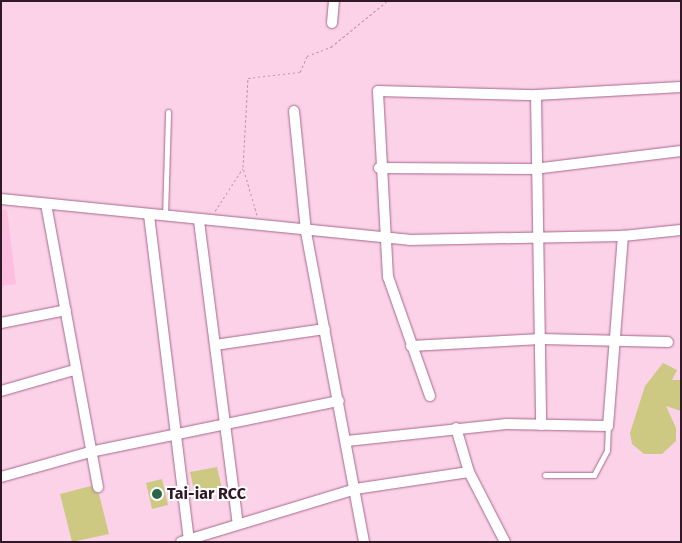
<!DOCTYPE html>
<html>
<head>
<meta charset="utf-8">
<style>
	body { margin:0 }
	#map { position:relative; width:682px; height:543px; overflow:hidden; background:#fcd2e8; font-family:"Fira Sans",sans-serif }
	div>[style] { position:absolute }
	.built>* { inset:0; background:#fcbfe0 }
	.building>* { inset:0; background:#cdc982 }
	.path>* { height:1px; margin-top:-0.5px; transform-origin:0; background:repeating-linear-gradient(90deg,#bd99ac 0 2.5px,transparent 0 5px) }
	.roads { filter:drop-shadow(0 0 1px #a5688b) drop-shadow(0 0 1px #a5688b) }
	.service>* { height:5px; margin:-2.5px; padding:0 2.5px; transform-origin:2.5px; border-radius:2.5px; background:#fff }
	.minor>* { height:10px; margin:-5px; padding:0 5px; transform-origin:5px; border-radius:5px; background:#fff }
	.dots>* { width:14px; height:14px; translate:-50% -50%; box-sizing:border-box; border:2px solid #fff; border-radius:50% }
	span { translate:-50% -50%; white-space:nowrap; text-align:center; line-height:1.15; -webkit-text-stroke:4px #fff; paint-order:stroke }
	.poi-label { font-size:16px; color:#311826; font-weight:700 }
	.left { translate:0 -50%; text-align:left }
	.frame { position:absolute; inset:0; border:2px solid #311826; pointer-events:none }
</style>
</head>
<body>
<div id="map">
	<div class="built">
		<div style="clip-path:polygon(1px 209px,7px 210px,16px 284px,1px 286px)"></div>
	</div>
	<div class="building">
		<div style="clip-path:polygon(663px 363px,677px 370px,672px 380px,681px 380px,681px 411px,666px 406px,676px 428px,676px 441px,662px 454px,644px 454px,632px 444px,630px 433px,645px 386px)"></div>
		<div style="clip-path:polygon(217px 467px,222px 489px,195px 495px,190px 472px)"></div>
		<div style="clip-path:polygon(162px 479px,168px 505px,152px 509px,146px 483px)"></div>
		<div style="clip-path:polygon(91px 486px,99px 494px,109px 534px,72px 542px,60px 494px)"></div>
	</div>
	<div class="path">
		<div style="left:215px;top:211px;width:51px;rotate:-56.9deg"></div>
		<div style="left:257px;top:215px;width:50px;rotate:-106.3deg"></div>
		<div style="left:243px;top:167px;width:89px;rotate:-86.8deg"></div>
		<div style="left:248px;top:78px;width:52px;rotate:-6.6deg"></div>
		<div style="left:300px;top:72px;width:17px;rotate:-66deg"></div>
		<div style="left:307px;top:56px;width:26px;rotate:-21deg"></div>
		<div style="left:331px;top:47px;width:72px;rotate:-39.4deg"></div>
	</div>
	<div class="roads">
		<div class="service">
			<div style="left:165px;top:216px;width:104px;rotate:-88.3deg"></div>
			<div style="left:545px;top:475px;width:49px"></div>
			<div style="left:594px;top:475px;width:27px;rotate:-62deg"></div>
			<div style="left:607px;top:451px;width:25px;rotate:-88deg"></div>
		</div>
		<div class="minor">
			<div style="left:332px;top:23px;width:22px;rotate:-85deg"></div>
			<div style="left:536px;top:95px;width:330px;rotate:89.1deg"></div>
			<div style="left:294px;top:111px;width:122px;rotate:84.3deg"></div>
			<div style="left:306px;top:232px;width:315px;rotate:79.4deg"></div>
			<div style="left:379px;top:168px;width:155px;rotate:0.4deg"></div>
			<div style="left:534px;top:169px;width:148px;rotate:-7deg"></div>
			<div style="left:1px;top:199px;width:410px;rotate:5.7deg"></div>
			<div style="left:409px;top:240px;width:214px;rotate:-1.1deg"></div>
			<div style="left:623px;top:236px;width:58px;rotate:-5.9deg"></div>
			<div style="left:46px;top:204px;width:288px;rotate:79.6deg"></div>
			<div style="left:149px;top:215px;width:329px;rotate:83deg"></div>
			<div style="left:199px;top:221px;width:305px;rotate:82.7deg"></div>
			<div style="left:1px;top:323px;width:66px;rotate:-11.3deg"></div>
			<div style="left:215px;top:345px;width:111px;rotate:-8.3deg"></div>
			<div style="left:411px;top:346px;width:130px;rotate:-3.1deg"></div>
			<div style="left:541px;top:339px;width:127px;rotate:1.4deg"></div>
			<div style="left:1px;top:391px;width:76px;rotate:-16deg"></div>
			<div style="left:430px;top:396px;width:126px;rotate:-109.4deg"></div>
			<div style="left:388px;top:277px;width:186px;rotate:-93.1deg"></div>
			<div style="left:378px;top:91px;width:158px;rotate:1.5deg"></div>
			<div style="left:536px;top:95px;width:145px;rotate:-3.2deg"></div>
			<div style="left:456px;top:428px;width:46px;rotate:73.5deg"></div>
			<div style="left:469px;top:472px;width:79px;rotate:62.8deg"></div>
			<div style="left:347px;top:441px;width:160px;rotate:-6.1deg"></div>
			<div style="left:506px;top:424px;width:102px;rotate:1.1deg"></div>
			<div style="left:608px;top:426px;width:191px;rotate:-85.5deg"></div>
			<div style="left:1px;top:477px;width:92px;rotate:-15.7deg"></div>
			<div style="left:90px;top:452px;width:254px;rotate:-11.6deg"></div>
			<div style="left:181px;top:542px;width:182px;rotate:-16.9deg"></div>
			<div style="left:355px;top:489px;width:115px;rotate:-8.5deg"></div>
		</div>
	</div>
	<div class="dots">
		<div style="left:157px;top:494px;background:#2a654e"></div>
	</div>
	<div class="poi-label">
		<span class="left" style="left:167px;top:494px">Tai-iar RCC</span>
	</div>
	<div class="frame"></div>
</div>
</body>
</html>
